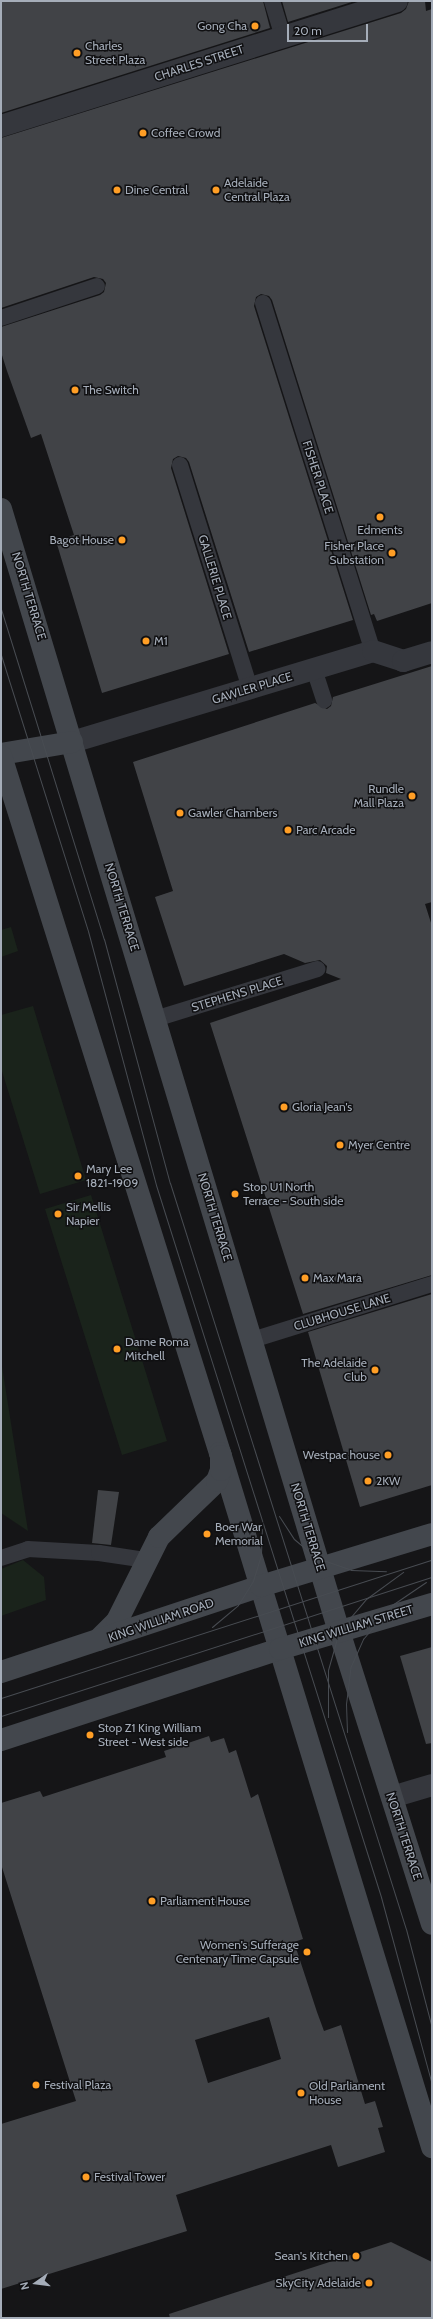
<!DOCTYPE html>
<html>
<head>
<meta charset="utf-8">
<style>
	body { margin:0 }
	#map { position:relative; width:433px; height:2319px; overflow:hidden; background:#151517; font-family:Cabin,sans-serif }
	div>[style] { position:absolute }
	.green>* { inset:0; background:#1a231b }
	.building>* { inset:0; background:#414347 }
	.lane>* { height:16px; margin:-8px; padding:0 8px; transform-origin:8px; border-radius:8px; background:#35373d }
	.street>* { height:22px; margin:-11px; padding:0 11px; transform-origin:11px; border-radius:11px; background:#35373d }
	.secondary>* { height:22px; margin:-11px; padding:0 11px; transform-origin:11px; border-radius:11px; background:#43474d }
	.tram>* { height:1px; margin:-0.5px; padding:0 0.5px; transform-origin:0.5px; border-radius:0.5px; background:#484c52 }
	.dots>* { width:11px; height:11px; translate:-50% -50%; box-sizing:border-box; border:2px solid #101012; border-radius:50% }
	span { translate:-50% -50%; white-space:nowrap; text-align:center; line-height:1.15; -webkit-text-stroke:3px #101012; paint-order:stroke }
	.poi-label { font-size:12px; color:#a5adb9 }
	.right { translate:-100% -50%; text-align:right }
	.left { translate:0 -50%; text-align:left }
	.street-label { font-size:12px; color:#a5adb9 }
	.frame { position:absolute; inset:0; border:2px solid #a5adb9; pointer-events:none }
	.north { position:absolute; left:16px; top:2263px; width:40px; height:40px; -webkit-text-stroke:3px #101012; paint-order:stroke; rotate:256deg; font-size:11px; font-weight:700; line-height:16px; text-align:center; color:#a5adb9 }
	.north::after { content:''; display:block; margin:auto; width:14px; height:18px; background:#a5adb9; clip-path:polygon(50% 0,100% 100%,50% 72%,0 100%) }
	.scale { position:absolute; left:287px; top:24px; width:81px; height:18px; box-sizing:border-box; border:2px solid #a5adb9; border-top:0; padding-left:5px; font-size:12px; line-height:14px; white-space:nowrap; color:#a5adb9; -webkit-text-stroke:3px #101012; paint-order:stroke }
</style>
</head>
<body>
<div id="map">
	<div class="green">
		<div style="clip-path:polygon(11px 927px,18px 951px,1px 957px,1px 930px)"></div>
		<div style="clip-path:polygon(33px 1006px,86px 1180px,40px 1194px,1px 1068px,1px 1015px)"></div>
		<div style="clip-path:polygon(91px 1195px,167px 1441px,122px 1455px,45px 1209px)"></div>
		<div style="clip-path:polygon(1px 1360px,28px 1531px,1px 1513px)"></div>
		<div style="clip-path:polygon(23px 1560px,44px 1577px,46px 1600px,1px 1616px,1px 1569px)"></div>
	</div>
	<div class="building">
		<div style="clip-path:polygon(1px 1px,263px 1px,270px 28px,1px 113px)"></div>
		<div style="clip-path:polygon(282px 1px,355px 1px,288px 22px)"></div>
		<div style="clip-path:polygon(409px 1px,425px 1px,426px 11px,432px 9px,432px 603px,377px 621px,374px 614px,371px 615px,272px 300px,269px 296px,261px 294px,256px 297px,254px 306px,353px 620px,249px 652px,189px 462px,186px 458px,178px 456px,173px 459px,171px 468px,229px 654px,102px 693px,56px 541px,74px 535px,41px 434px,31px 438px,7px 371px,1px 352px,1px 327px,100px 295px,104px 292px,106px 283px,103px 279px,94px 277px,1px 308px,1px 138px,401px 13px,406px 9px)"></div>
		<div style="clip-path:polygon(432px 666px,432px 902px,425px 904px,432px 926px,432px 1275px,303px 1314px,210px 1023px,341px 979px,326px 973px,327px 966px,320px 960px,305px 963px,284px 954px,184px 986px,155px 897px,173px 891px,133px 762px,315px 703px,327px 709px,331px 706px,333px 697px)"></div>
		<div style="clip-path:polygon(432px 1294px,432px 1485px,360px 1507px,308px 1332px)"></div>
		<div style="clip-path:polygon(98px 1490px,119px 1492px,111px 1545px,92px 1543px)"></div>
		<div style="clip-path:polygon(432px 1647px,432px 1743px,426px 1744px,400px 1656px)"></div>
		<div style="clip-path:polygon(evenodd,209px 1736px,211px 1742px,224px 1738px,229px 1753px,236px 1750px,251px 1798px,258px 1794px,303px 1939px,294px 1942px,317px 2012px,324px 2031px,341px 2025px,365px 2104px,375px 2101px,383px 2127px,378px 2128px,385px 2152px,338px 2167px,331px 2145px,176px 2195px,187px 2231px,1px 2289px,1px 2124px,76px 2101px,1px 1864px,1px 1803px,40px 1791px,43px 1797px,166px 1757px,164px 1751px,209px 1736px,269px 2017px,281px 2059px,208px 2083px,195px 2040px,269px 2017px)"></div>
		<div style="clip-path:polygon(391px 2242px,432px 2262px,432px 2318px,170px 2318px,169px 2314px)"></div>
	</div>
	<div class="lane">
		<div style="left:272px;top:1px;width:38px;rotate:73deg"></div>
		<div style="left:263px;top:303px;width:365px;rotate:72.5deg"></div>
		<div style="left:1px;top:318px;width:101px;rotate:-18.4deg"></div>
		<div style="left:180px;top:465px;width:235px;rotate:72.6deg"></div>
		<div style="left:314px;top:669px;width:33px;rotate:72deg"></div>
		<div style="left:155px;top:1019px;width:170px;rotate:-17.1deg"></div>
		<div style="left:252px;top:1340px;width:189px;rotate:-17.3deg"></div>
		<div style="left:1px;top:1558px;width:28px;rotate:-18deg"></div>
		<div style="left:28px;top:1549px;width:71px;rotate:3.2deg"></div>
		<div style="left:99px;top:1553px;width:48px;rotate:8.5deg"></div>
	</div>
	<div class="street">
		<div style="left:1px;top:126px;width:415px;rotate:-17.5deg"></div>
		<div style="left:72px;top:742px;width:314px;rotate:-16.8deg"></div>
		<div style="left:373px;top:651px;width:32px;rotate:18deg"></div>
		<div style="left:403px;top:661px;width:30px;rotate:-17deg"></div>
		<div style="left:392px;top:1797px;width:42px;rotate:-16.7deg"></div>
	</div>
	<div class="secondary">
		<div style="left:1px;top:509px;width:1172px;rotate:73.24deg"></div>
		<div style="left:339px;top:1631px;width:307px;rotate:72.4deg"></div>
		<div style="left:1px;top:754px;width:72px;rotate:-9.6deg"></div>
		<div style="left:1px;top:756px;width:731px;rotate:72.56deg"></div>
		<div style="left:220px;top:1453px;width:726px;rotate:73.01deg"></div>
		<div style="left:98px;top:1640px;width:27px;rotate:-45deg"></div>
		<div style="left:117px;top:1621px;width:94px;rotate:-63.4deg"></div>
		<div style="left:159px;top:1537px;width:81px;rotate:-44deg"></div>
		<div style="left:217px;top:1481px;width:12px;rotate:-70deg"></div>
		<div style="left:221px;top:1470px;width:14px;rotate:-90deg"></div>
		<div style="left:1px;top:1672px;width:274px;rotate:-18.3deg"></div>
		<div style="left:261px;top:1586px;width:179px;rotate:-16.9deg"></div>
		<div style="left:1px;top:1740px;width:293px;rotate:-18.1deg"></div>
		<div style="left:280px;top:1649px;width:159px;rotate:-16.5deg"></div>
	</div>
	<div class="tram">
		<div style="left:1px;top:609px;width:346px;rotate:72.7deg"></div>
		<div style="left:104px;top:939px;width:253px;rotate:74.9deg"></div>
		<div style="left:170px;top:1183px;width:782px;rotate:72.45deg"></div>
		<div style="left:406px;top:1929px;width:102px;rotate:75.3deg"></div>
		<div style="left:1px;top:655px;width:289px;rotate:72.5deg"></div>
		<div style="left:88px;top:931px;width:263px;rotate:75deg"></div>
		<div style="left:156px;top:1185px;width:747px;rotate:72.46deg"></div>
		<div style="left:381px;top:1897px;width:195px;rotate:74.8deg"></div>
		<div style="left:279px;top:1516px;width:27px;rotate:57deg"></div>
		<div style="left:294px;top:1539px;width:30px;rotate:40deg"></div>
		<div style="left:317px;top:1558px;width:36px;rotate:19deg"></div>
		<div style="left:351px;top:1570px;width:35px;rotate:2deg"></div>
		<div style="left:212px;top:1627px;width:34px;rotate:-40deg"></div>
		<div style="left:238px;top:1605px;width:28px;rotate:-58deg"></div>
		<div style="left:253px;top:1581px;width:28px;rotate:-73deg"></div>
		<div style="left:261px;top:1554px;width:25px;rotate:-88deg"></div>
		<div style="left:1px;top:1698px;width:453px;rotate:-17.8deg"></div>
		<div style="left:1px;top:1716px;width:453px;rotate:-17.9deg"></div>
		<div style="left:328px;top:1717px;width:47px;rotate:-90deg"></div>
		<div style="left:328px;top:1670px;width:41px;rotate:-74.2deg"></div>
		<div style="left:339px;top:1631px;width:42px;rotate:-49.8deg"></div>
		<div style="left:366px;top:1599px;width:46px;rotate:-36.1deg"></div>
		<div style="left:347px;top:1732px;width:28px;rotate:-92deg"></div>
		<div style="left:346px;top:1704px;width:38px;rotate:-83deg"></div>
		<div style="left:351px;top:1666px;width:30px;rotate:-66deg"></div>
		<div style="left:363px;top:1639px;width:45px;rotate:-49.5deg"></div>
		<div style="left:392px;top:1605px;width:41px;rotate:-34.1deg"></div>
	</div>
	<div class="dots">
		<div style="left:255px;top:26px;background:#ff9e25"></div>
		<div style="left:77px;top:53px;background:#ff9e25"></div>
		<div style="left:143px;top:133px;background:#ff9e25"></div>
		<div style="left:117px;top:190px;background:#ff9e25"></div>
		<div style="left:216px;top:190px;background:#ff9e25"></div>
		<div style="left:75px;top:390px;background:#ff9e25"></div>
		<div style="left:380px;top:517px;background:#ff9e25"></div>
		<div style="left:122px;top:540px;background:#ff9e25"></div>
		<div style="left:392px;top:553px;background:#ff9e25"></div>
		<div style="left:146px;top:641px;background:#ff9e25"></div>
		<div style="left:412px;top:796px;background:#ff9e25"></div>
		<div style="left:180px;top:813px;background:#ff9e25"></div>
		<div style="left:288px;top:830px;background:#ff9e25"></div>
		<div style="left:284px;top:1107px;background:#ff9e25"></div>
		<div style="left:340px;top:1145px;background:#ff9e25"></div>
		<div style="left:78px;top:1176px;background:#ff9e25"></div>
		<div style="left:235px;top:1194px;background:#ff9e25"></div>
		<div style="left:58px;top:1214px;background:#ff9e25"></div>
		<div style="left:305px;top:1278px;background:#ff9e25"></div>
		<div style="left:117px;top:1349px;background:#ff9e25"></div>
		<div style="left:375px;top:1370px;background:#ff9e25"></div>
		<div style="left:388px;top:1455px;background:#ff9e25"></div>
		<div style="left:368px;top:1481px;background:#ff9e25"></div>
		<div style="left:207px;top:1534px;background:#ff9e25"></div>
		<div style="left:90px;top:1735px;background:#ff9e25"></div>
		<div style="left:152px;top:1901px;background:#ff9e25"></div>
		<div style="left:307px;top:1952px;background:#ff9e25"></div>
		<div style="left:36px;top:2085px;background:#ff9e25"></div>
		<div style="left:301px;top:2093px;background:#ff9e25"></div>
		<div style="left:86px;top:2177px;background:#ff9e25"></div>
		<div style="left:356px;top:2256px;background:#ff9e25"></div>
		<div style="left:369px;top:2283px;background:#ff9e25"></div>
	</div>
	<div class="poi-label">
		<span class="right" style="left:247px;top:26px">Gong Cha</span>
		<span class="left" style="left:85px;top:53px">Charles<br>Street Plaza</span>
		<span class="left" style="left:151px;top:133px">Coffee Crowd</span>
		<span class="left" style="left:224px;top:190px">Adelaide<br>Central Plaza</span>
		<span class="left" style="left:125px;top:190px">Dine Central</span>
		<span class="left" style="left:83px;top:390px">The Switch</span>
		<span style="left:380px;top:530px">Edments</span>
		<span class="right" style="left:114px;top:540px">Bagot House</span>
		<span class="right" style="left:384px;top:553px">Fisher Place<br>Substation</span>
		<span class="left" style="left:154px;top:641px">M1</span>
		<span class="right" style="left:404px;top:796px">Rundle<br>Mall Plaza</span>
		<span class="left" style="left:188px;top:813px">Gawler Chambers</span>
		<span class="left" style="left:296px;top:830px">Parc Arcade</span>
		<span class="left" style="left:292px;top:1107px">Gloria Jean's</span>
		<span class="left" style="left:348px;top:1145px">Myer Centre</span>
		<span class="left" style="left:86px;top:1176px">Mary Lee<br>1821-1909</span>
		<span class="left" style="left:243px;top:1194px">Stop U1 North<br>Terrace - South side</span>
		<span class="left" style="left:66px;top:1214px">Sir Mellis<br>Napier</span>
		<span class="left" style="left:313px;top:1278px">Max Mara</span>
		<span class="left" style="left:125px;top:1349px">Dame Roma<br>Mitchell</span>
		<span class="right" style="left:367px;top:1370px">The Adelaide<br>Club</span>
		<span class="right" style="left:380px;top:1455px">Westpac house</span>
		<span class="left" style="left:376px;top:1481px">2KW</span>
		<span class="left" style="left:215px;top:1534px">Boer War<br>Memorial</span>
		<span class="left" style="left:98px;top:1735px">Stop Z1 King William<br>Street - West side</span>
		<span class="left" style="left:160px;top:1901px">Parliament House</span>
		<span class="right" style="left:299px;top:1952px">Women's Sufferage<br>Centenary Time Capsule</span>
		<span class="left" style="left:44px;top:2085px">Festival Plaza</span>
		<span class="left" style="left:309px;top:2093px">Old Parliament<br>House</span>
		<span class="left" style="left:94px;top:2177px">Festival Tower</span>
		<span class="right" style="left:348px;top:2256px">Sean's Kitchen</span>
		<span class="right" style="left:361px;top:2283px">SkyCity Adelaide</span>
	</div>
	<div class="street-label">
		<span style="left:199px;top:63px;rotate:-18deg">CHARLES STREET</span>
		<span style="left:318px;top:477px;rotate:72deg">FISHER PLACE</span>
		<span style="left:215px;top:577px;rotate:73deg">GALLERIE PLACE</span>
		<span style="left:29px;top:596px;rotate:73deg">NORTH TERRACE</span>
		<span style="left:252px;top:688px;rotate:-17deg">GAWLER PLACE</span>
		<span style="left:122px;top:907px;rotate:73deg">NORTH TERRACE</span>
		<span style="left:237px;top:994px;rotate:-17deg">STEPHENS PLACE</span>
		<span style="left:215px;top:1217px;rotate:73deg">NORTH TERRACE</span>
		<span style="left:342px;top:1312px;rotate:-17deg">CLUBHOUSE LANE</span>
		<span style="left:308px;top:1527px;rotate:73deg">NORTH TERRACE</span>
		<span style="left:161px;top:1620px;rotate:-19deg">KING WILLIAM ROAD</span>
		<span style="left:356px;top:1626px;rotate:-17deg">KING WILLIAM STREET</span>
		<span style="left:404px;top:1836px;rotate:72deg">NORTH TERRACE</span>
	</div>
	<div class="frame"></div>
	<div class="north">N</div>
	<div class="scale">20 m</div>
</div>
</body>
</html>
